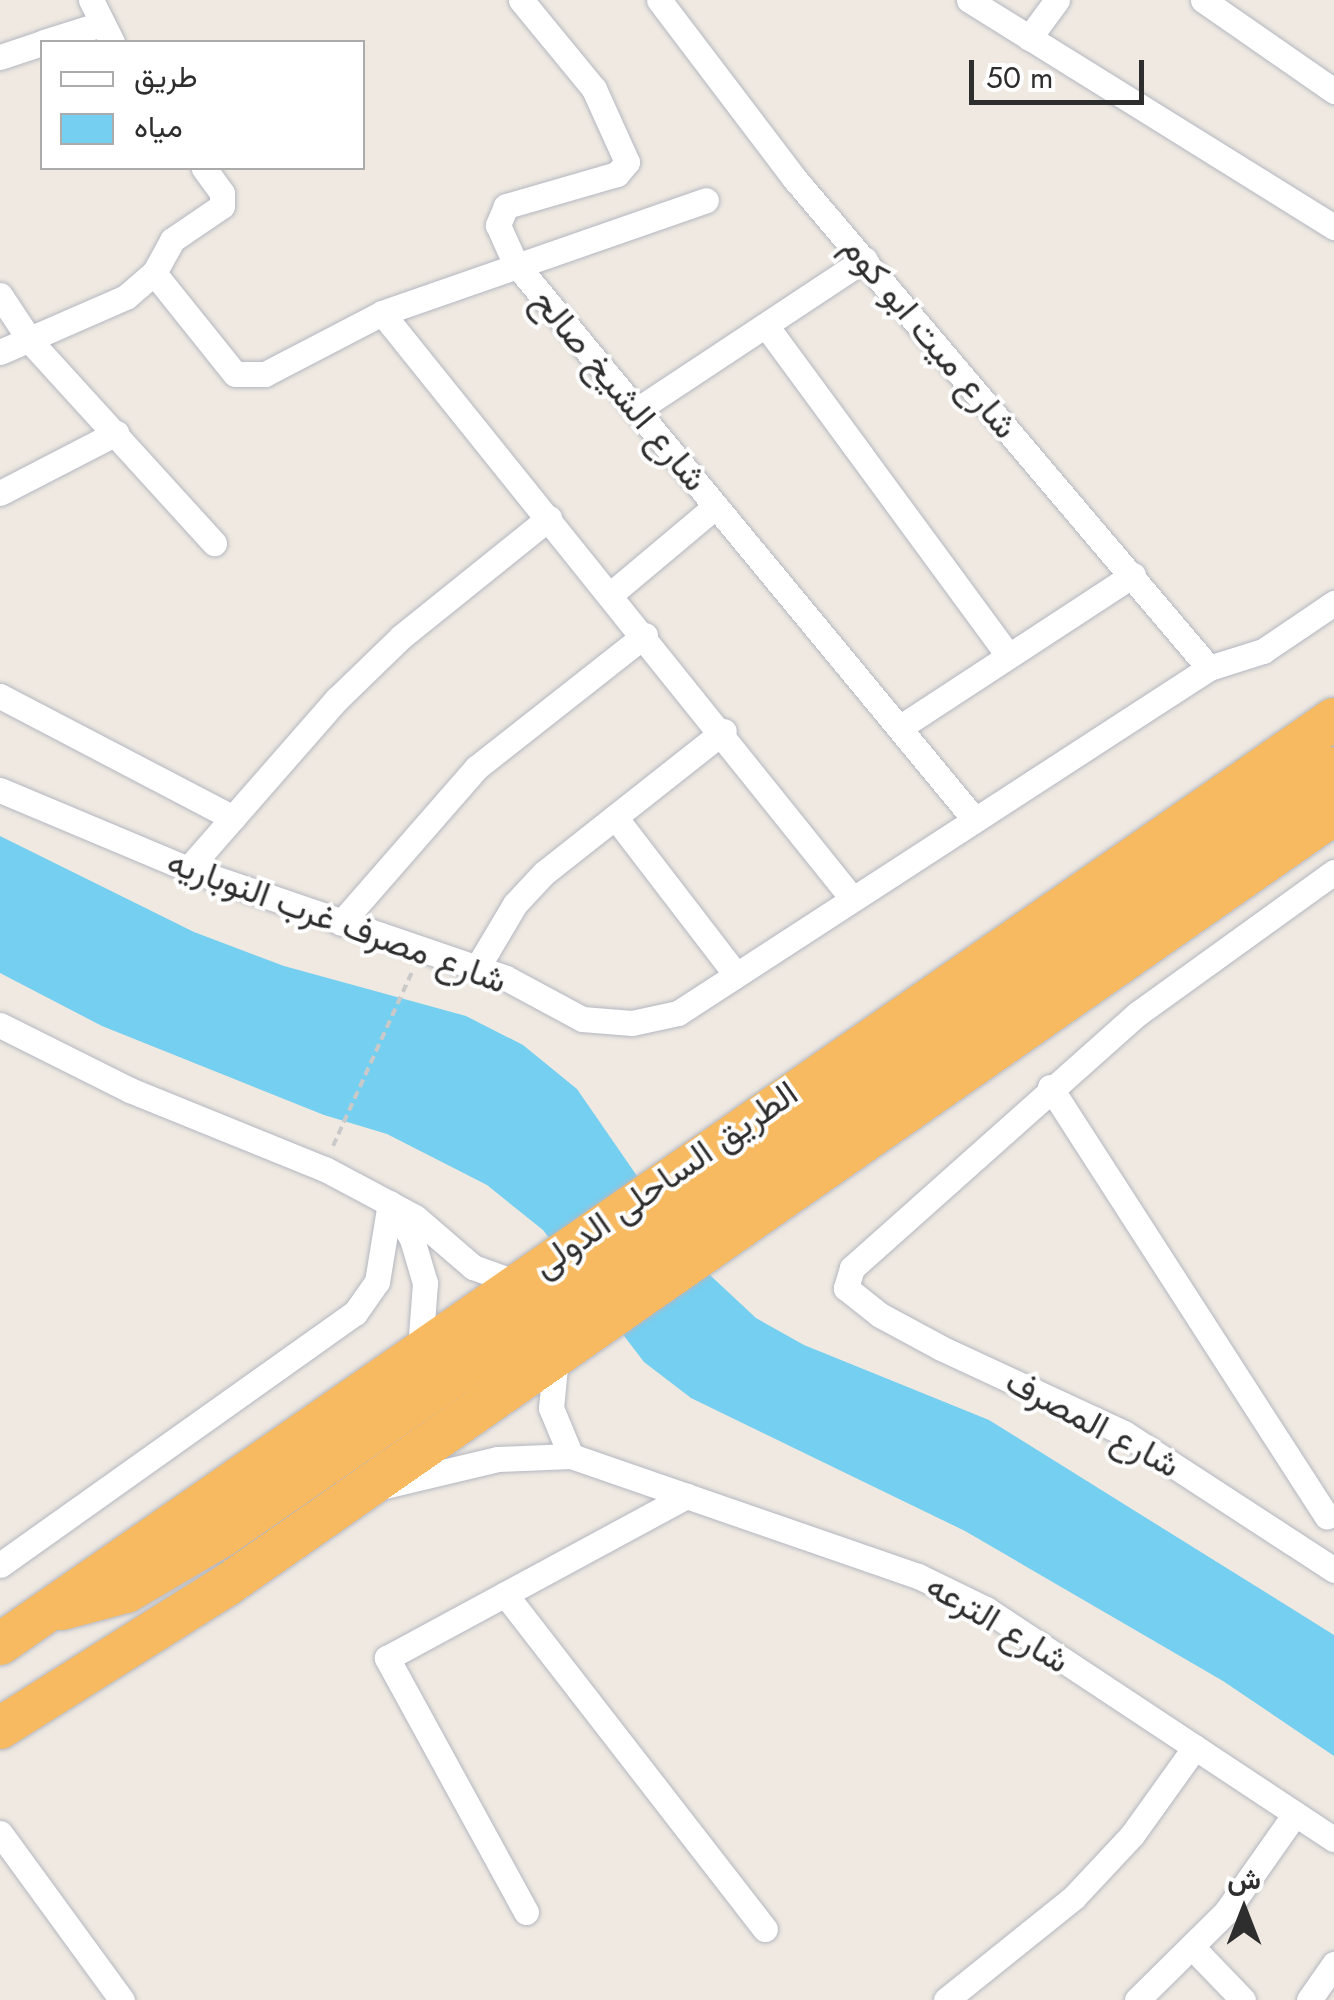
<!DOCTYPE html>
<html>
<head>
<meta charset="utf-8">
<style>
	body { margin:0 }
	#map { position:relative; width:1334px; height:2000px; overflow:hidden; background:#efe9e1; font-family:Jost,Vazirmatn,sans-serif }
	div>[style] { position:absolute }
	.water>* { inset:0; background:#75cff0 }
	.path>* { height:4px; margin-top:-2px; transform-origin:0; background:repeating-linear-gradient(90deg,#c9c9c9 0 8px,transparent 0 13px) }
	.roads { filter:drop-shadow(0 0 2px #b4b7c1) drop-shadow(0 0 2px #b4b7c1) }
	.minor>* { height:25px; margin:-12.5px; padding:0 12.5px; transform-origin:12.5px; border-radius:12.5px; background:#fff }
	.trunk>* { height:42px; margin:-21px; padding:0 21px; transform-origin:21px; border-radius:21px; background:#f8ba60 }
	span { translate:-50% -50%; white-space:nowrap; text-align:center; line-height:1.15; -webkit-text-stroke:8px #fff; paint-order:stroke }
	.street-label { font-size:35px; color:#2e2e2e }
	.legend { position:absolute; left:40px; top:40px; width:325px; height:130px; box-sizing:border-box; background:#fff; border:2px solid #ababab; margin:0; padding:12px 18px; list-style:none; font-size:30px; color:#2e2e2e }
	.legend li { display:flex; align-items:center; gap:20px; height:50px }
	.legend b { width:50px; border:2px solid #ababab }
	.north { position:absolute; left:1194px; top:1860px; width:100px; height:100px; -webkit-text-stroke:8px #fff; paint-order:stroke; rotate:0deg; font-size:28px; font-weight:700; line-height:40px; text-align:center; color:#2e2e2e }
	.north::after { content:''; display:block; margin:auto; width:35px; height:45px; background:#2e2e2e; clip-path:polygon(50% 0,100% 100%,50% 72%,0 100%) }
	.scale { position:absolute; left:969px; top:60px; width:175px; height:45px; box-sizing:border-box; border:5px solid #2e2e2e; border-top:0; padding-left:12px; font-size:30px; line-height:35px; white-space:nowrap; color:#2e2e2e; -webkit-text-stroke:8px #fff; paint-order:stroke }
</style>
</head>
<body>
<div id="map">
	<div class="water">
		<div style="clip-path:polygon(0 836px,194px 932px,284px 966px,466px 1016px,523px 1045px,577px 1089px,697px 1263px,756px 1318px,804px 1345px,989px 1420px,1334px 1635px,1334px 1756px,1223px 1681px,965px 1531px,691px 1398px,644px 1362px,543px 1230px,487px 1185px,387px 1134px,324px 1115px,102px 1026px,0 973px)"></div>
	</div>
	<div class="path">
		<div style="left:333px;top:1146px;width:191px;rotate:-65.6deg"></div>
	</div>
	<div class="roads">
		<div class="minor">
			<div style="left:91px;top:0;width:47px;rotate:63.4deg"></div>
			<div style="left:521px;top:0;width:115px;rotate:50.6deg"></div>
			<div style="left:594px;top:89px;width:80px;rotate:65.7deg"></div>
			<div style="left:627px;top:162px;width:16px;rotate:130deg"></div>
			<div style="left:617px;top:174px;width:116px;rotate:163.9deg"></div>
			<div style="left:506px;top:206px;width:21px;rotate:113deg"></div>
			<div style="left:498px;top:225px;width:42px;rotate:65.9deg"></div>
			<div style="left:515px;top:263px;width:722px;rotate:50.45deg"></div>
			<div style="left:659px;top:0;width:223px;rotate:52.8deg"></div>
			<div style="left:794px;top:178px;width:642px;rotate:49.74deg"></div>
			<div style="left:969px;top:0;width:430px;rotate:31.9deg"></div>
			<div style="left:1203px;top:0;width:160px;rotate:34.8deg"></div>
			<div style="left:1029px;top:38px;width:47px;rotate:-53.6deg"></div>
			<div style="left:44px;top:42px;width:60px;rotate:-17.5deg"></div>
			<div style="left:0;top:57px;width:44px;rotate:-18.4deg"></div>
			<div style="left:154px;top:273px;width:38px;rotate:-61deg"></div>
			<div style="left:172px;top:240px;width:60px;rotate:-34.2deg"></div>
			<div style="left:222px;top:206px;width:13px;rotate:-90deg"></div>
			<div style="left:222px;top:193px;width:31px;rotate:-126deg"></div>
			<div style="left:0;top:295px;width:56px;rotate:56.6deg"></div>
			<div style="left:31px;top:342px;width:272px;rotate:47.7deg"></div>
			<div style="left:382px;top:313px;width:749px;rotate:51.23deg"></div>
			<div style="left:767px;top:327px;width:408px;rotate:53.7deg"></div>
			<div style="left:0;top:352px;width:137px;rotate:-23.6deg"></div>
			<div style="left:126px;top:297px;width:37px;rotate:-41deg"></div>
			<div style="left:154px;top:273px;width:129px;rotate:51.3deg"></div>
			<div style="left:235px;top:374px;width:30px"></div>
			<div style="left:265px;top:374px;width:132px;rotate:-27.5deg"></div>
			<div style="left:382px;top:313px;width:343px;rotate:-19.2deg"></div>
			<div style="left:637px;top:410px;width:273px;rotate:-33.5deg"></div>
			<div style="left:0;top:493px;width:131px;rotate:-27.3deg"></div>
			<div style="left:611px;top:594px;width:137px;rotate:-40deg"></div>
			<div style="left:0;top:696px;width:263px;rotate:27.6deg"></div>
			<div style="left:902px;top:726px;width:276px;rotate:-33.2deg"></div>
			<div style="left:0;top:790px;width:204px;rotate:22.8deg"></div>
			<div style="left:188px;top:869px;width:336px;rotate:18.9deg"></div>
			<div style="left:506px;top:978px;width:86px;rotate:28.3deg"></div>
			<div style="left:582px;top:1019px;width:50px;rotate:4.6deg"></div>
			<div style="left:632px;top:1023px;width:47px;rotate:-12.3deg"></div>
			<div style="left:678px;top:1013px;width:633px;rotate:-33.01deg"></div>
			<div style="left:1209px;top:668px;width:57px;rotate:-17.5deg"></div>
			<div style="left:1263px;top:651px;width:86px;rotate:-34.1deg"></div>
			<div style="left:615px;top:817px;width:194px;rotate:52.5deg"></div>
			<div style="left:188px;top:869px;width:226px;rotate:-48.8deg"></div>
			<div style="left:337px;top:699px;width:89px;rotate:-44.1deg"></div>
			<div style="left:401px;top:637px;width:190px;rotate:-38.8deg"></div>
			<div style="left:1334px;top:872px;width:243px;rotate:144.2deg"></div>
			<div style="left:1137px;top:1014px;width:382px;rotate:138.3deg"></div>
			<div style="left:852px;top:1268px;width:21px;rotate:107deg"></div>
			<div style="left:846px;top:1288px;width:43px;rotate:38.5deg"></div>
			<div style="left:880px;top:1315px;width:69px;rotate:28.4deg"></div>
			<div style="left:941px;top:1348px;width:202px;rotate:24.9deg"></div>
			<div style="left:1124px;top:1433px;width:251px;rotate:33.1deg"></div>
			<div style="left:341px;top:923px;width:206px;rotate:-48.9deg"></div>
			<div style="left:476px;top:768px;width:215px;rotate:-38.2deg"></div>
			<div style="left:477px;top:968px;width:74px;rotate:-59.3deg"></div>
			<div style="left:515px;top:904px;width:42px;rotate:-46.9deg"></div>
			<div style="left:544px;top:873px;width:229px;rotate:-38.3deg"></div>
			<div style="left:0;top:1025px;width:145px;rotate:26.6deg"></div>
			<div style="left:130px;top:1090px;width:210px;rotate:22.1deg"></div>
			<div style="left:325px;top:1169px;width:102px;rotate:28.1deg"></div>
			<div style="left:415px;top:1217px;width:77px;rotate:40.8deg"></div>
			<div style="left:473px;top:1267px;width:47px;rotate:20deg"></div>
			<div style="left:1050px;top:1087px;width:511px;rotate:57.21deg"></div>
			<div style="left:393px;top:1207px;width:37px;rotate:59deg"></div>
			<div style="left:412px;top:1239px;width:46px;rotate:73.5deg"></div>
			<div style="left:425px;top:1283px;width:67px;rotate:94.3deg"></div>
			<div style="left:556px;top:1357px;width:51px;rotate:95.6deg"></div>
			<div style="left:551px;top:1408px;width:52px;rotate:67.4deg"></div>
			<div style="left:376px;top:1488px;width:125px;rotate:-13.4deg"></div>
			<div style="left:498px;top:1459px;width:73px;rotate:-2.4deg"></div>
			<div style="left:571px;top:1456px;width:367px;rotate:19.1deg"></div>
			<div style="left:918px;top:1576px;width:76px;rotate:25.9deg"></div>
			<div style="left:986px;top:1609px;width:417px;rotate:33.5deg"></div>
			<div style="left:0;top:1565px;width:435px;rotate:-35.4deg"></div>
			<div style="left:355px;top:1313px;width:38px;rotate:-55deg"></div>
			<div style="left:377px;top:1282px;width:80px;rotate:-80.7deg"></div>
			<div style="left:505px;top:1594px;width:424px;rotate:52.2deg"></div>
			<div style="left:0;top:1833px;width:207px;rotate:53.9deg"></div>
			<div style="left:526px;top:1912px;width:290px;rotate:-118.7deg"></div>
			<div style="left:387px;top:1658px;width:341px;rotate:-28.4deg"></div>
			<div style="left:1193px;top:1948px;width:72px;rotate:46.1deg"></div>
			<div style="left:946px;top:2000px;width:164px;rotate:-38.8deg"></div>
			<div style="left:1074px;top:1897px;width:85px;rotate:-46.9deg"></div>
			<div style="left:1132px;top:1835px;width:108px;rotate:-54.4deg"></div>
			<div style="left:1137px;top:2000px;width:125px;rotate:-44.7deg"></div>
			<div style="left:1226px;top:1912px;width:120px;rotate:-54.9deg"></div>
			<div style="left:1309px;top:2000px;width:44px;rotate:-55.2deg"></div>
		</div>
		<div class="trunk">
			<div style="left:62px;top:1609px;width:66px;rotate:-14.9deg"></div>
			<div style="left:126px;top:1592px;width:111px;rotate:-30.3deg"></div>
			<div style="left:222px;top:1536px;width:1351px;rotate:-34.63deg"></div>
			<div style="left:0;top:1644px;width:1623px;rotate:-34.74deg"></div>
			<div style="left:0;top:1728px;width:268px;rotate:-32.2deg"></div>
			<div style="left:227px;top:1585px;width:1349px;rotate:-34.86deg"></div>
		</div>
	</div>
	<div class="street-label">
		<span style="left:930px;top:337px;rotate:50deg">شارع ميت ابو كوم</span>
		<span style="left:620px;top:390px;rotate:50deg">شارع الشيخ صالح</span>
		<span style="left:337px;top:921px;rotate:20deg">شارع مصرف غرب النوباريه</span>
		<span style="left:665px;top:1179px;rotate:-35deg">الطريق الساحلى الدولى</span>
		<span style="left:1093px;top:1423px;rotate:28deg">شارع المصرف</span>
		<span style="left:998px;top:1623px;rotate:31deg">شارع الترعه</span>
	</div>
	<ul class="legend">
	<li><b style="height:12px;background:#fff"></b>طريق</li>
	<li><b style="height:28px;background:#75cff0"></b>مياه</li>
	</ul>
	<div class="north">ش</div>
	<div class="scale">50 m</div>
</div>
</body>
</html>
